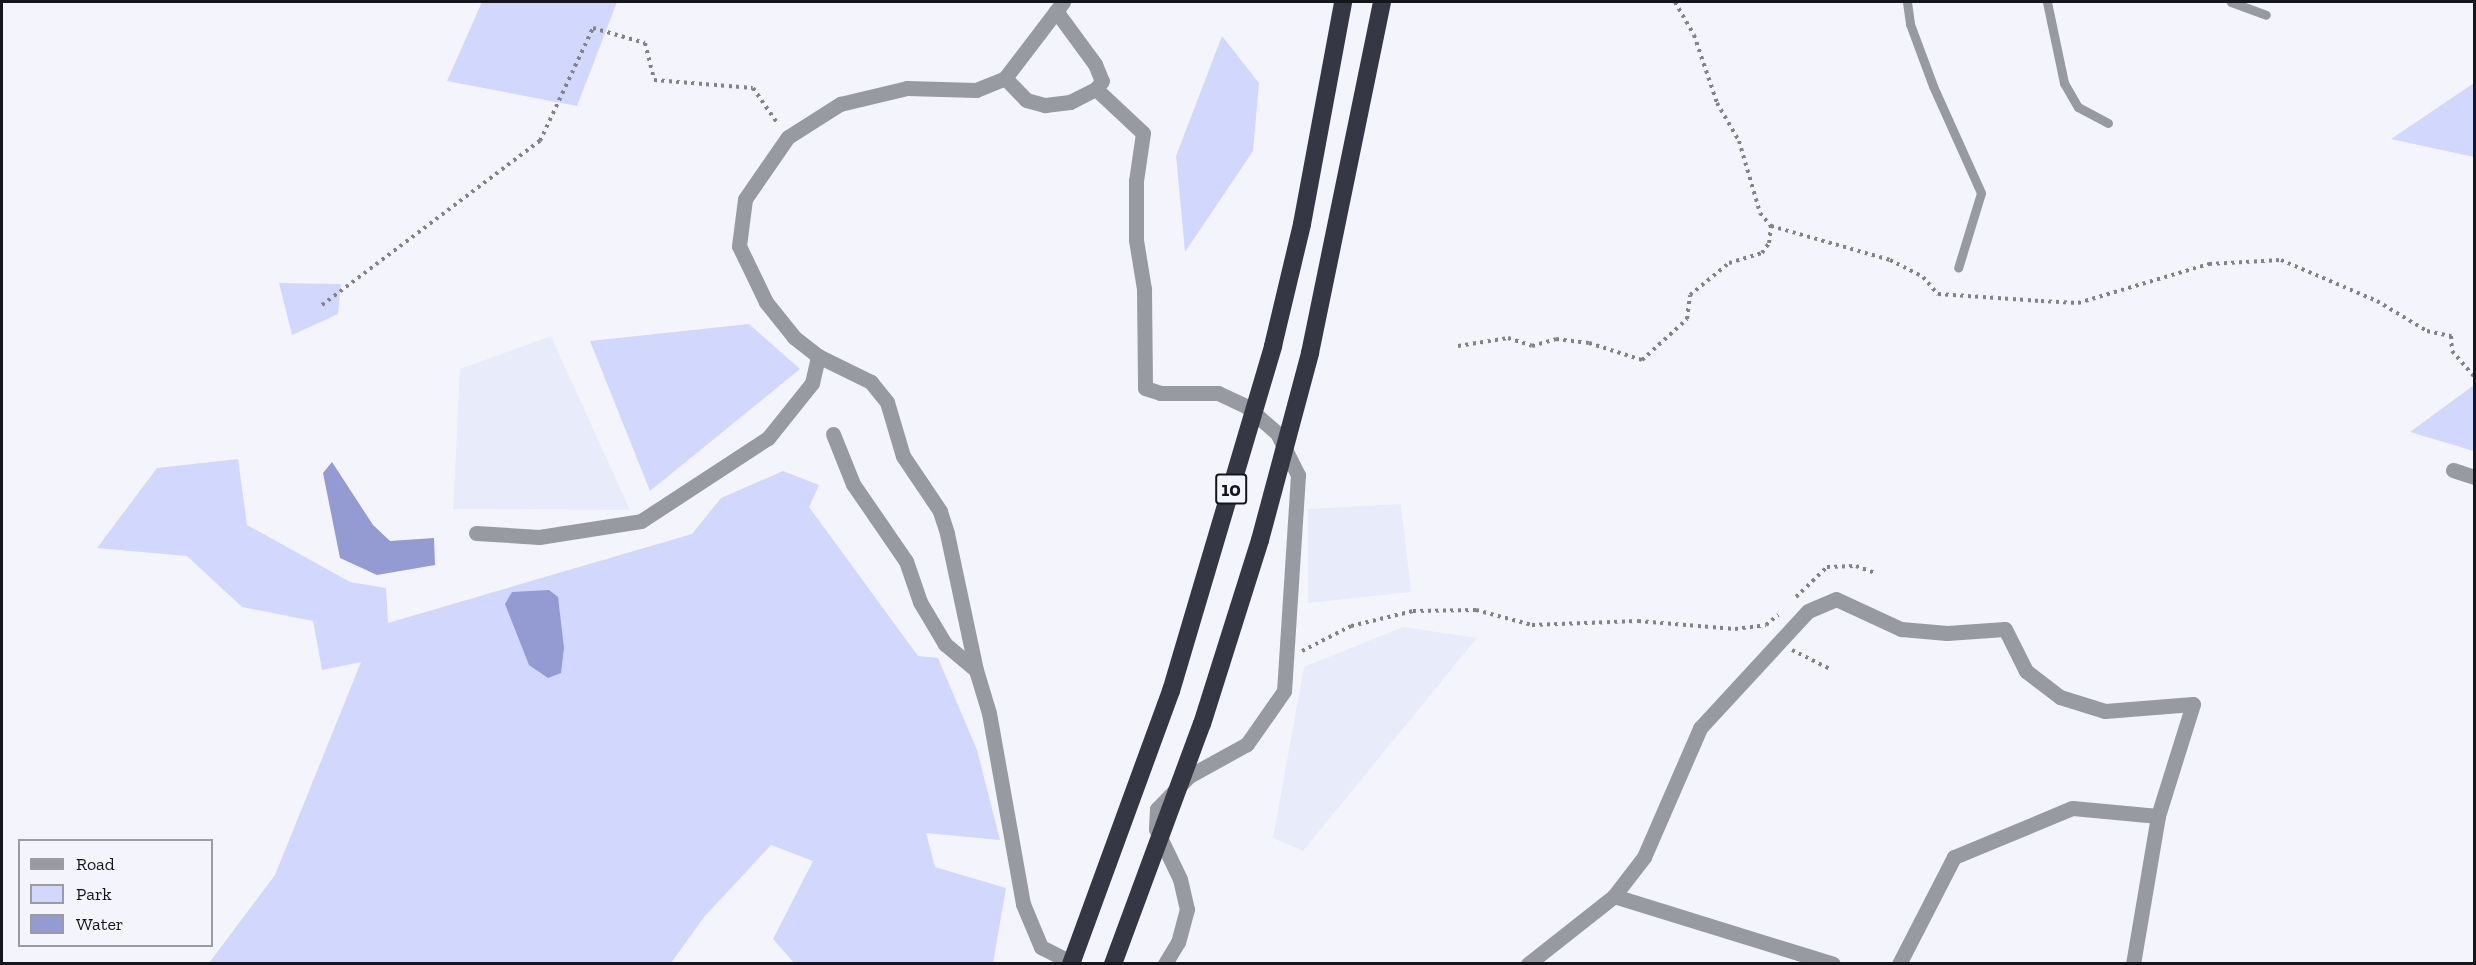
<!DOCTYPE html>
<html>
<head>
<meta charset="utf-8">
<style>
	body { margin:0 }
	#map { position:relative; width:2476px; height:965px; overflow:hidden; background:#f4f5fc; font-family:"Zilla Slab",serif }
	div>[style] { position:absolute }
	.built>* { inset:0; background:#e8ebfa }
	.green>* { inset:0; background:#d2d7fe }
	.water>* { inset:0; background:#949ad2 }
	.path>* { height:4px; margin-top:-2px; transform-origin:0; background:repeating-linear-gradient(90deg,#828389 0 3px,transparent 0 7.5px) }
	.service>* { height:9px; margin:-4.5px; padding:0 4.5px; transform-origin:4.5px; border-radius:4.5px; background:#989aa1 }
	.minor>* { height:15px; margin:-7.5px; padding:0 7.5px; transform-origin:7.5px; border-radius:7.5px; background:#989aa1 }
	.motorway-bridge>* { height:18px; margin:-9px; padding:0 9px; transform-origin:9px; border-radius:9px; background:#353745 }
	span { translate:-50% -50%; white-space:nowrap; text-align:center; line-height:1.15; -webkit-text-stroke:4.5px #f4f5fc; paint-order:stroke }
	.shield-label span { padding:2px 4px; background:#f4f5fc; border:2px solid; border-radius:4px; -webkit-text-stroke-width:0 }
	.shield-label { font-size:20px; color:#15161c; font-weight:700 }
	.frame { position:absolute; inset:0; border:3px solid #15161c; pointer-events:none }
	.legend { position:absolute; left:18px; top:839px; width:195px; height:108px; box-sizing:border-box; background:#f4f5fc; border:2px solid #9b9ca2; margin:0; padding:8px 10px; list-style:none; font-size:18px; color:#15161c }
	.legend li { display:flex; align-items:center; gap:12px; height:30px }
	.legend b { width:30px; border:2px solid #9b9ca2 }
</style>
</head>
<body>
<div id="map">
	<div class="built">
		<div style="clip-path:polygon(551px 336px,630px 510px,453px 509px,460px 369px)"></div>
		<div style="clip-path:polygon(1401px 504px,1411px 592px,1308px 603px,1308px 509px)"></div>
		<div style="clip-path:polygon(1403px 627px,1477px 638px,1303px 851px,1273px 838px,1304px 667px)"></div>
	</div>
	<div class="green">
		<div style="clip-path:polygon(482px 2px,617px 2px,577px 106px,447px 81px)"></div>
		<div style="clip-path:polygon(1222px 36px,1259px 83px,1253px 151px,1185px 252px,1176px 156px)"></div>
		<div style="clip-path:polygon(2474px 83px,2474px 157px,2391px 139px)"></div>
		<div style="clip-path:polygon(279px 283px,341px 284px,338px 314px,292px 335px)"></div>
		<div style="clip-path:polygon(749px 324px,800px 369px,650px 491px,590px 341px)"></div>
		<div style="clip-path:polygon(2474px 385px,2474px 451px,2410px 432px)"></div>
		<div style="clip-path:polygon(238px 459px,247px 525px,350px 582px,386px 588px,388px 623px,692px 534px,721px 498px,783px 471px,819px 485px,809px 507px,918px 656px,938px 658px,977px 750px,1000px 840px,926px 833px,935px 867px,1006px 888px,993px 963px,794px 963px,773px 939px,813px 861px,771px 845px,704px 917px,671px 963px,209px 963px,275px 875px,361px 662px,322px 670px,313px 621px,242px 607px,187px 556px,97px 548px,157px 468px)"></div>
	</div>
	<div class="water">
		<div style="clip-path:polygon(332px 462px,373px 525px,390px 541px,434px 538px,435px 565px,377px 575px,340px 558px,323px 473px)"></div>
		<div style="clip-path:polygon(549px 590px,558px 597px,564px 648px,561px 673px,548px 678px,529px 665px,505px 604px,512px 592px)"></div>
	</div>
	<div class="path">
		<div style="left:1675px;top:2px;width:38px;rotate:60deg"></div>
		<div style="left:1694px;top:35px;width:72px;rotate:71.3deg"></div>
		<div style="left:1717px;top:103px;width:44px;rotate:59.9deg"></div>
		<div style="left:1739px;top:141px;width:75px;rotate:73.7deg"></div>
		<div style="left:1760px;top:213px;width:17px;rotate:50deg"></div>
		<div style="left:1771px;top:226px;width:124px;rotate:15.9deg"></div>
		<div style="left:1890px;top:260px;width:37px;rotate:27deg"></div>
		<div style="left:1923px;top:277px;width:23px;rotate:49deg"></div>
		<div style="left:1938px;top:294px;width:103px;rotate:3.9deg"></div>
		<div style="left:2041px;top:301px;width:37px;rotate:3deg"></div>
		<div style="left:2078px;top:303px;width:137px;rotate:-16.6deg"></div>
		<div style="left:2209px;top:264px;width:72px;rotate:-3.2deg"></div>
		<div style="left:2281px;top:260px;width:104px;rotate:23.1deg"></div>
		<div style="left:2377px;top:301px;width:58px;rotate:31deg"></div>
		<div style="left:2427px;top:331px;width:25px;rotate:12deg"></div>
		<div style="left:2451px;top:336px;width:15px;rotate:86deg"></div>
		<div style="left:2452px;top:351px;width:33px;rotate:49deg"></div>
		<div style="left:322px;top:305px;width:273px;rotate:-37deg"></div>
		<div style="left:540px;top:141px;width:125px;rotate:-64.9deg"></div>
		<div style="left:593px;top:28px;width:54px;rotate:16.1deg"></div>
		<div style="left:645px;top:43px;width:38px;rotate:76deg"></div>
		<div style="left:654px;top:80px;width:99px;rotate:4.6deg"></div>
		<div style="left:753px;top:88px;width:44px;rotate:55.2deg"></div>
		<div style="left:1458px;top:346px;width:51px;rotate:-9.1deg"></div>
		<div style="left:1508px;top:338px;width:25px;rotate:18deg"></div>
		<div style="left:1532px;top:346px;width:25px;rotate:-16deg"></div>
		<div style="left:1556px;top:339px;width:33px;rotate:7deg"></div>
		<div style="left:1589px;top:343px;width:56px;rotate:17.8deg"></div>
		<div style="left:1642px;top:360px;width:61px;rotate:-42.3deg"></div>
		<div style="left:1687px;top:319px;width:24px;rotate:-83deg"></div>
		<div style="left:1690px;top:295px;width:50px;rotate:-39.4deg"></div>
		<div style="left:1729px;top:263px;width:34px;rotate:-17deg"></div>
		<div style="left:1762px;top:253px;width:12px;rotate:-55deg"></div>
		<div style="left:1769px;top:243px;width:17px;rotate:-83deg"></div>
		<div style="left:1796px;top:597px;width:43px;rotate:-44.1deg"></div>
		<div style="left:1827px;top:567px;width:29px;rotate:-2deg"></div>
		<div style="left:1856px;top:566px;width:20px;rotate:20deg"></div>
		<div style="left:1792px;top:650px;width:42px;rotate:26.6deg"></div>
		<div style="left:1302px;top:651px;width:55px;rotate:-27deg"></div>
		<div style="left:1351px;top:626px;width:64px;rotate:-13.6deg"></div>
		<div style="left:1413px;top:611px;width:63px;rotate:-0.9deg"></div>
		<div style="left:1476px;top:610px;width:58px;rotate:15deg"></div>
		<div style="left:1532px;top:625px;width:106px;rotate:-2.2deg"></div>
		<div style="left:1638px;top:621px;width:97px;rotate:4.7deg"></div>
		<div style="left:1735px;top:629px;width:31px;rotate:-7deg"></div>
		<div style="left:1766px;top:625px;width:16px;rotate:-40deg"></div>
	</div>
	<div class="service">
		<div style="left:1907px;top:2px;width:22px;rotate:82deg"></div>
		<div style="left:1910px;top:24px;width:66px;rotate:69.6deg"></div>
		<div style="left:1933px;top:86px;width:117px;rotate:65.8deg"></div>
		<div style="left:1981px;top:193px;width:78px;rotate:107deg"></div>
		<div style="left:2047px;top:2px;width:83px;rotate:78.1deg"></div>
		<div style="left:2064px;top:83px;width:28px;rotate:60deg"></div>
		<div style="left:2078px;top:107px;width:34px;rotate:28deg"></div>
		<div style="left:2231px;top:2px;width:37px;rotate:20deg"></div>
	</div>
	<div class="minor">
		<div style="left:1063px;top:2px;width:96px;rotate:127.3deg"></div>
		<div style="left:1005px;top:78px;width:30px;rotate:46deg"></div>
		<div style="left:1026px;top:100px;width:20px;rotate:15deg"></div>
		<div style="left:1045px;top:105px;width:25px;rotate:-7deg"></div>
		<div style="left:1070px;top:102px;width:29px;rotate:-27deg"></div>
		<div style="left:1096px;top:89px;width:64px;rotate:43.1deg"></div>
		<div style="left:1143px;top:133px;width:49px;rotate:98.3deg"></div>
		<div style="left:1136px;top:181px;width:59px;rotate:90deg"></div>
		<div style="left:1136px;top:240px;width:50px;rotate:80.7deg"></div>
		<div style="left:1144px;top:289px;width:99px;rotate:89.4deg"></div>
		<div style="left:1145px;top:388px;width:16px;rotate:18deg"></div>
		<div style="left:1160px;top:393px;width:58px"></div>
		<div style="left:1218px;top:393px;width:31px;rotate:25deg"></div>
		<div style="left:1246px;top:406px;width:41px;rotate:41.1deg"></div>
		<div style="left:1277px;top:433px;width:47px;rotate:63.4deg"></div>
		<div style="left:1298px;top:475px;width:216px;rotate:93.7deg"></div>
		<div style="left:1284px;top:691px;width:65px;rotate:124.9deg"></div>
		<div style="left:1247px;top:744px;width:66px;rotate:151.1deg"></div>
		<div style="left:1189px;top:776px;width:46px;rotate:134.1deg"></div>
		<div style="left:1157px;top:809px;width:20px;rotate:93deg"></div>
		<div style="left:1156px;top:829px;width:55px;rotate:64.4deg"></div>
		<div style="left:1180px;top:879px;width:31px;rotate:77deg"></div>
		<div style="left:1187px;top:909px;width:34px;rotate:105deg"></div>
		<div style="left:1178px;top:942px;width:26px;rotate:121deg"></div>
		<div style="left:1056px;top:11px;width:66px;rotate:53.7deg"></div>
		<div style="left:1095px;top:64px;width:18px;rotate:68deg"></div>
		<div style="left:1102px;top:81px;width:10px;rotate:127deg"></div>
		<div style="left:833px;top:434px;width:54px;rotate:68.2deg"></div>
		<div style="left:853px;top:484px;width:93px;rotate:55.5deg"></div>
		<div style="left:906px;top:561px;width:43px;rotate:71.1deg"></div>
		<div style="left:920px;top:602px;width:49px;rotate:59.2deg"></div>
		<div style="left:945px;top:644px;width:40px;rotate:40deg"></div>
		<div style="left:976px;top:670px;width:45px;rotate:73.2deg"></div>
		<div style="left:989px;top:713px;width:194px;rotate:79.9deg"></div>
		<div style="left:1023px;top:904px;width:47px;rotate:67.3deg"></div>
		<div style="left:1041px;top:947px;width:37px;rotate:27deg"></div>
		<div style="left:2453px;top:470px;width:22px;rotate:18deg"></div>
		<div style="left:476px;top:533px;width:63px;rotate:3.6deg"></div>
		<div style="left:539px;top:537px;width:103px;rotate:-8.9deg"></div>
		<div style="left:641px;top:521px;width:152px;rotate:-33.2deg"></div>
		<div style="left:768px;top:438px;width:70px;rotate:-51.3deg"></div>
		<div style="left:812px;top:383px;width:28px;rotate:-77deg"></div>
		<div style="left:976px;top:670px;width:140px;rotate:-102deg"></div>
		<div style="left:947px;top:533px;width:23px;rotate:-108deg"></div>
		<div style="left:940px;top:511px;width:66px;rotate:-123.9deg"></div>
		<div style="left:903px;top:456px;width:56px;rotate:-106.5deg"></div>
		<div style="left:887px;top:402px;width:26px;rotate:-129deg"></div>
		<div style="left:871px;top:382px;width:59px;rotate:-153.9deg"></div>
		<div style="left:818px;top:356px;width:31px;rotate:-142deg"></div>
		<div style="left:794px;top:337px;width:45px;rotate:-128.7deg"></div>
		<div style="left:766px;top:302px;width:62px;rotate:-115.7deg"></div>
		<div style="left:739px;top:246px;width:47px;rotate:-82.7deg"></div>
		<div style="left:745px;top:199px;width:75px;rotate:-55.3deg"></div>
		<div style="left:788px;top:137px;width:62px;rotate:-32.4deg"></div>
		<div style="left:840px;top:104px;width:69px;rotate:-13.4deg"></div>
		<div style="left:907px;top:88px;width:69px;rotate:1.7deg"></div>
		<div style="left:976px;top:90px;width:31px;rotate:-22deg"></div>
		<div style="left:1614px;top:896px;width:229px;rotate:17.2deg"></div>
		<div style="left:1528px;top:964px;width:110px;rotate:-38.3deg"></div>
		<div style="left:1614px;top:896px;width:49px;rotate:-52.4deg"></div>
		<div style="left:1644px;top:857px;width:141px;rotate:-66.5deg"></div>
		<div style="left:1700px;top:728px;width:159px;rotate:-47.3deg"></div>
		<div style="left:1808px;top:611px;width:30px;rotate:-23deg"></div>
		<div style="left:1836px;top:599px;width:72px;rotate:24.8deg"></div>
		<div style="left:1901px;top:629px;width:46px;rotate:5deg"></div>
		<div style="left:1947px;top:633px;width:58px;rotate:-3.9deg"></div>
		<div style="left:2005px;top:629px;width:47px;rotate:63.4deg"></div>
		<div style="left:2026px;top:671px;width:43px;rotate:37.4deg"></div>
		<div style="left:2060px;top:697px;width:47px;rotate:17.3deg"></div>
		<div style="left:2105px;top:711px;width:88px;rotate:-4.5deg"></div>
		<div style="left:2193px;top:704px;width:117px;rotate:107.4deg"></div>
		<div style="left:2158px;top:816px;width:86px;rotate:-174.7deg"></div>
		<div style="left:2072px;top:808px;width:128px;rotate:157.4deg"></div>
		<div style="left:1954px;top:857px;width:120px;rotate:117.2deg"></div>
		<div style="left:2133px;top:964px;width:150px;rotate:-80.4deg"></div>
	</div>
	<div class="motorway-bridge">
		<div style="left:1071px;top:964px;width:291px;rotate:-69.9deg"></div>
		<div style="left:1171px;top:691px;width:360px;rotate:-73.5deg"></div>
		<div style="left:1273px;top:346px;width:125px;rotate:-76.6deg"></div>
		<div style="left:1302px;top:224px;width:226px;rotate:-79.5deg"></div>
		<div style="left:1113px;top:964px;width:256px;rotate:-69.7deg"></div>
		<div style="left:1202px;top:724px;width:193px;rotate:-72.5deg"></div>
		<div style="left:1260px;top:540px;width:194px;rotate:-75deg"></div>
		<div style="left:1310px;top:353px;width:358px;rotate:-78.4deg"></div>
	</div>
	<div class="shield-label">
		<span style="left:1231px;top:489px">10</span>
	</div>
	<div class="frame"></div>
	<ul class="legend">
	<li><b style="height:8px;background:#989aa1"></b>Road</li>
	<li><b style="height:16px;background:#d2d7fe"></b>Park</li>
	<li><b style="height:16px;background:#949ad2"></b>Water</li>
	</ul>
</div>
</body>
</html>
